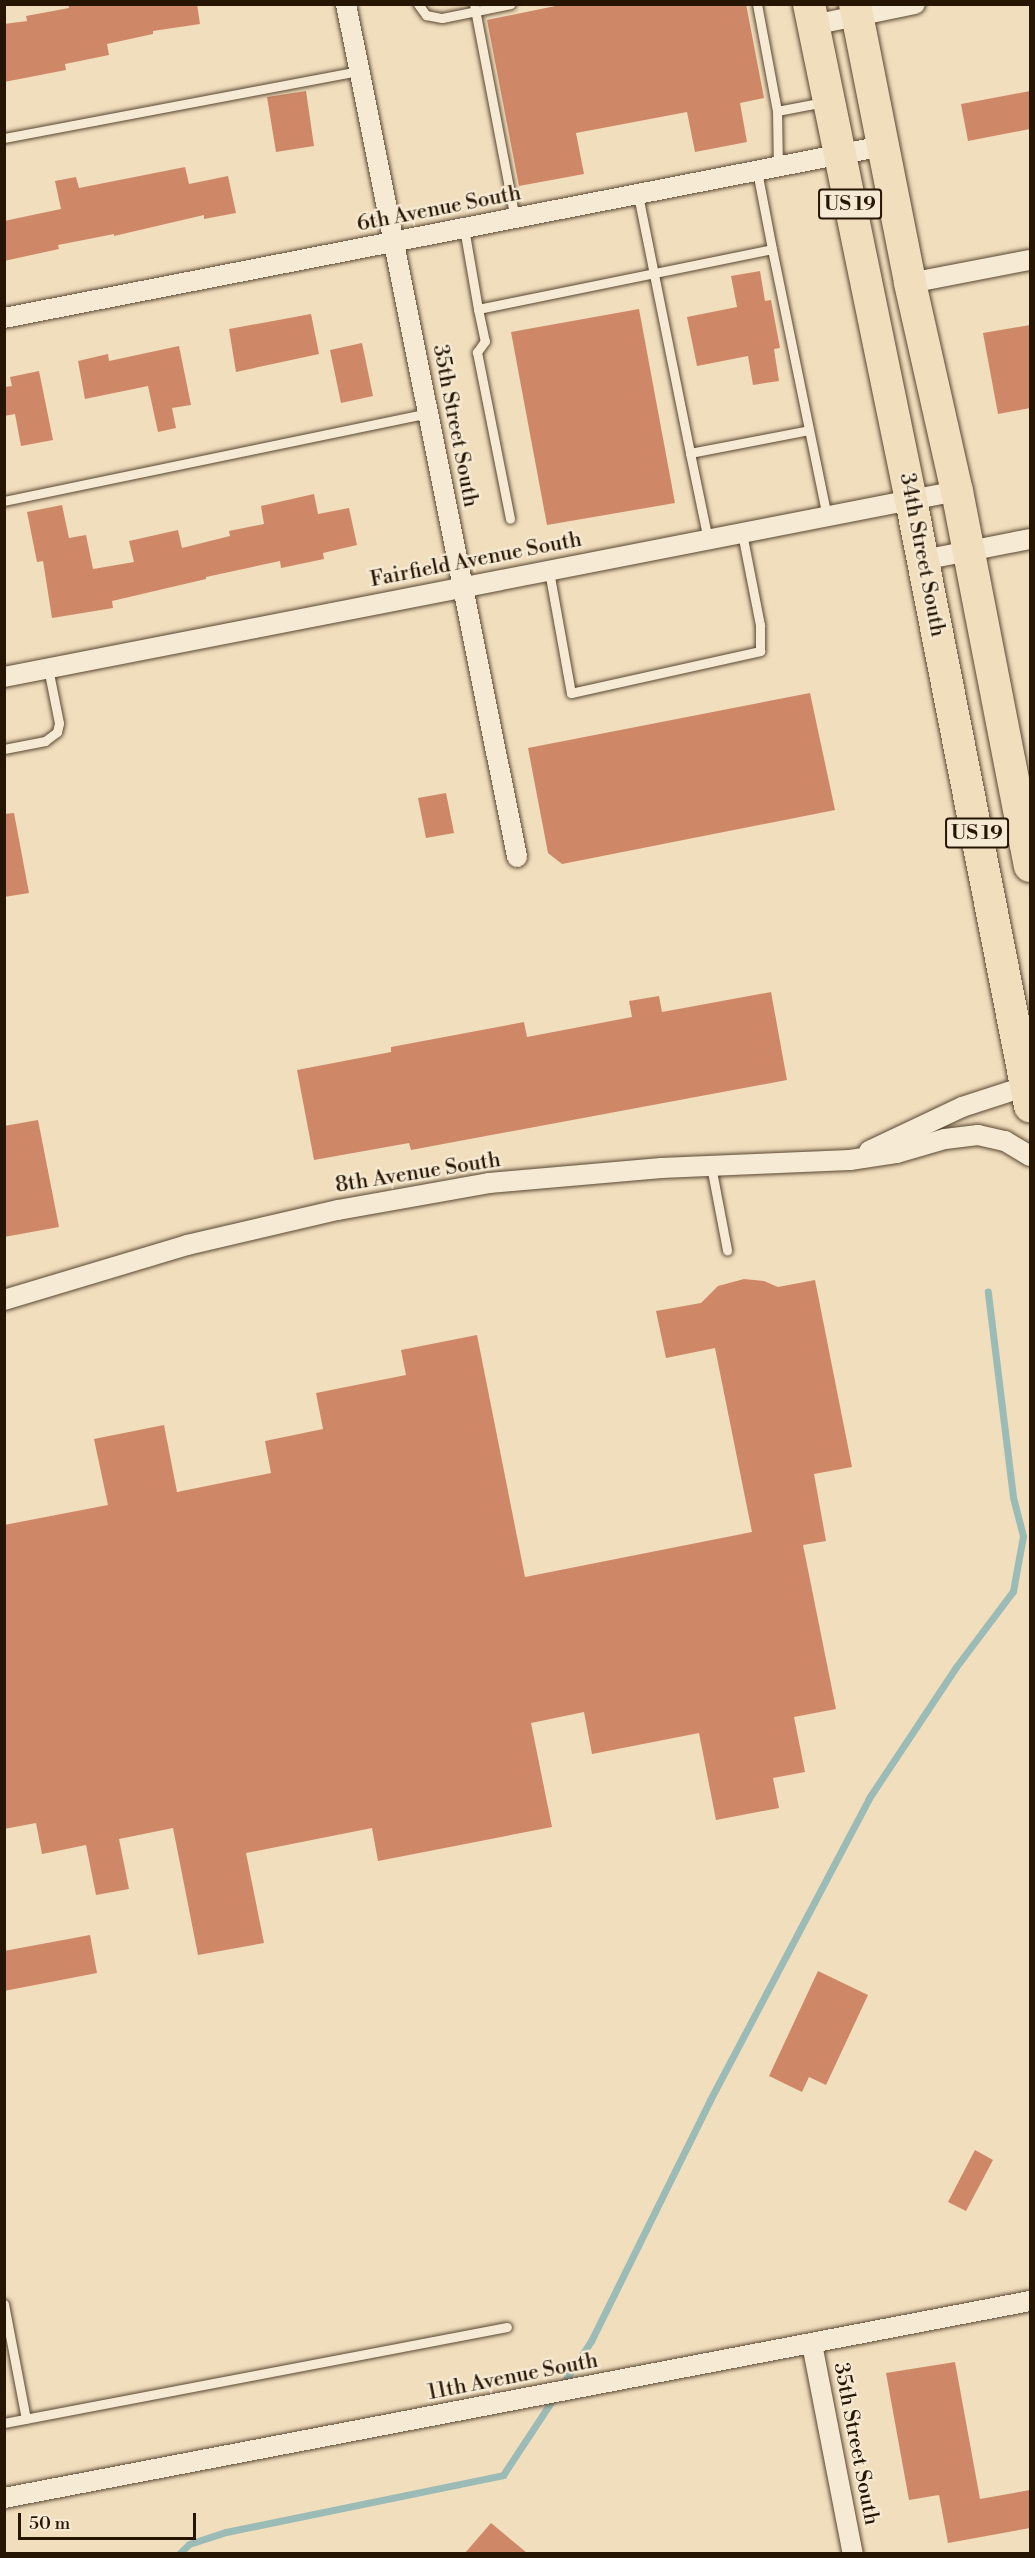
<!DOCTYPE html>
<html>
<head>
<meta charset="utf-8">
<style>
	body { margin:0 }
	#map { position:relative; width:1035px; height:2558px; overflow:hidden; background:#f1debd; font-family:"Libre Bodoni",serif }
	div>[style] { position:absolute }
	.stream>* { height:7px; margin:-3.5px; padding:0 3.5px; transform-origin:3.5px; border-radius:3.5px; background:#9bbbb6 }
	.building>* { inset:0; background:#ce8868 }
	.roads { filter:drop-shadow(0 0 2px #594732) drop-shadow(0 0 2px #594732) }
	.service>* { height:9px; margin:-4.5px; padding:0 4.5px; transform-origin:4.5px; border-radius:4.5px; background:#f6ead4 }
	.minor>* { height:20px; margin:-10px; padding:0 10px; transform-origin:10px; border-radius:10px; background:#f6ead4 }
	.trunk>* { height:32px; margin:-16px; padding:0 16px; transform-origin:16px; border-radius:16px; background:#f1debd }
	span { translate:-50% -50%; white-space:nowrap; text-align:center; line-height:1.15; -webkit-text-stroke:4.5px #f6ead4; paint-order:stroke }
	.shield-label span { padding:2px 4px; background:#f6ead4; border:2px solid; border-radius:4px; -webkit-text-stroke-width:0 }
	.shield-label { font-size:20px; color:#261503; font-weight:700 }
	.street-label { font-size:21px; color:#261503 }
	.frame { position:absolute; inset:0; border:6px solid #261503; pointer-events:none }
	.scale { position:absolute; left:18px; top:2513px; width:178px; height:27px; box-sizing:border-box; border:3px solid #261503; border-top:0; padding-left:8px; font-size:18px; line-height:21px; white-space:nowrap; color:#261503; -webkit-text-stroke:4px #f6ead4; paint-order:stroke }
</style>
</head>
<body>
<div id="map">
	<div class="stream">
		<div style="left:561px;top:2387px;width:55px;rotate:-56.9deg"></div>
		<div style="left:591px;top:2341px;width:269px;rotate:-63.7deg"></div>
		<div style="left:710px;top:2100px;width:341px;rotate:-62.2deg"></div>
		<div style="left:869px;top:1798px;width:157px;rotate:-56.4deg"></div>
		<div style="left:956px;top:1667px;width:95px;rotate:-53.1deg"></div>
		<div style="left:1013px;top:1591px;width:56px;rotate:-79.7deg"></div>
		<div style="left:1023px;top:1536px;width:40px;rotate:-104.4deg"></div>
		<div style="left:1013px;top:1497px;width:207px;rotate:-97deg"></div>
		<div style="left:179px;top:2554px;width:14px;rotate:-45deg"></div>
		<div style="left:189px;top:2544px;width:39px;rotate:-18deg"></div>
		<div style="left:226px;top:2532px;width:283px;rotate:-11.6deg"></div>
		<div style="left:503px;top:2475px;width:95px;rotate:-56.6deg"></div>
	</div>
	<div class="building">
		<div style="clip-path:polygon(68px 4px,197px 4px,200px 24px,153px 31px,153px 34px,107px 44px,109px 55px,65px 64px,66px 70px,4px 82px,4px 24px,27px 21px,26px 16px,69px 8px)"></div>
		<div style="clip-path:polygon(565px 4px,746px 4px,764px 98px,740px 103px,747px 142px,695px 152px,687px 112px,576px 133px,584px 174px,519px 186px,487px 20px)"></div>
		<div style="clip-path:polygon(306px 91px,314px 146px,276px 152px,267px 97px)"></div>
		<div style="clip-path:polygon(1030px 91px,1030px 129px,968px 141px,961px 104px)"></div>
		<div style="clip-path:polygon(185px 167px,189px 184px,228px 176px,236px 213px,204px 219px,204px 215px,114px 236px,114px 234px,58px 245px,59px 249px,4px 261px,4px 221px,61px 209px,55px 181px,76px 177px,79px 188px)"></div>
		<div style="clip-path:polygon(760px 271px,765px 301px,771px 300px,780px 348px,774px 349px,779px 381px,753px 385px,748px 356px,697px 366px,687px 317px,737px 307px,731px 276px)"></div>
		<div style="clip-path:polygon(639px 309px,675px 503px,547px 525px,511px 332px)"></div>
		<div style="clip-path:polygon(311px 314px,319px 354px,236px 372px,229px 329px)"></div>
		<div style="clip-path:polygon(1030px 325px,1030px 408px,998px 414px,983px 333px)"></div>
		<div style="clip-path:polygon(362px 343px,373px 396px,341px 403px,330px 350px)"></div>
		<div style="clip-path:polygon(179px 346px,191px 405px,172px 408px,176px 428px,158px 432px,148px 386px,85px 399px,78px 361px,108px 354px,109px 361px)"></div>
		<div style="clip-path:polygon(39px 371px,53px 440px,21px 446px,15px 414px,4px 416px,4px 387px,12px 386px,10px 377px)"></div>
		<div style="clip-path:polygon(314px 494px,318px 514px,349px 508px,357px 545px,323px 553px,324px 559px,281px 568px,280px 561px,206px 577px,206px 579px,112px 601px,113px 608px,52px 618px,43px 561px,37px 562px,27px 512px,62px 505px,69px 538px,86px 535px,93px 569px,134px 562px,129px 541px,178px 530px,182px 548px,230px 536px,229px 531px,264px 524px,261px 506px)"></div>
		<div style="clip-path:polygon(810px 693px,835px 810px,562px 864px,548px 853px,528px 748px)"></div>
		<div style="clip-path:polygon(446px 793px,454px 833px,426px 838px,418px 798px)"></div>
		<div style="clip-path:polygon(14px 813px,29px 893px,4px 897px,4px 814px)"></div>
		<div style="clip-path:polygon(771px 992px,787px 1080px,411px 1150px,409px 1143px,314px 1160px,297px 1070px,391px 1052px,391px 1047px,524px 1022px,527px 1037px,632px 1017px,629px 1001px,659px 996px,662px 1012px)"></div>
		<div style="clip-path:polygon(38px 1120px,59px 1227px,4px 1237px,4px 1126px)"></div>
		<div style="clip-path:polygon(744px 1279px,764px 1281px,778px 1287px,815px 1280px,852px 1467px,814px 1474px,826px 1541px,803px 1545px,836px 1709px,794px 1717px,805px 1772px,773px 1778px,779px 1808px,716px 1820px,699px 1733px,592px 1754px,584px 1712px,531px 1723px,552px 1827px,378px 1861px,372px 1828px,246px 1853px,264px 1943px,198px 1955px,173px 1828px,119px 1839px,129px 1889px,96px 1895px,86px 1845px,42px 1854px,36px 1823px,4px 1829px,4px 1525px,108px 1505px,94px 1439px,164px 1425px,177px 1492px,271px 1473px,265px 1441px,323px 1429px,316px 1393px,406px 1375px,401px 1350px,477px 1335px,525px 1577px,752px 1532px,715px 1348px,666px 1358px,656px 1311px,701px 1303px,718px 1286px)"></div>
		<div style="clip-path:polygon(90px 1935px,97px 1973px,4px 1991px,4px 1951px)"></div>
		<div style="clip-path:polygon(818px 1971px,868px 1995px,826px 2085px,809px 2077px,802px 2092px,769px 2076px)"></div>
		<div style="clip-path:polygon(975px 2150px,993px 2160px,966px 2211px,948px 2202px)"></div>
		<div style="clip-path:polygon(955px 2362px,980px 2499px,1030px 2490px,1030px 2528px,948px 2543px,939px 2495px,909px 2500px,886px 2373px)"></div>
		<div style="clip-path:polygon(491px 2523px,527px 2553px,465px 2553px)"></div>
	</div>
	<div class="roads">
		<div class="service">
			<div style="left:418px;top:4px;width:14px;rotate:54deg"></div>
			<div style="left:426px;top:15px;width:16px;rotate:11deg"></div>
			<div style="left:442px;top:18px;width:70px;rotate:-11.5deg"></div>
			<div style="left:474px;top:4px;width:218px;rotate:79.2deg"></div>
			<div style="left:757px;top:4px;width:109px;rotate:79.4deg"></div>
			<div style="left:777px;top:111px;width:56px;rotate:89deg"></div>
			<div style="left:777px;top:111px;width:48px;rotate:-10.8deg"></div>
			<div style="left:4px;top:138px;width:361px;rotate:-10.7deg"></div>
			<div style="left:638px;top:195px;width:263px;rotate:78.6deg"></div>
			<div style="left:690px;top:453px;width:121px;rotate:-10.9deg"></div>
			<div style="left:464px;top:228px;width:82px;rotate:80.2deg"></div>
			<div style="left:478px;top:309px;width:300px;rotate:-11.5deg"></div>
			<div style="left:772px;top:249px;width:79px;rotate:-100.9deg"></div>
			<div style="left:772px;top:249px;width:273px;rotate:78.4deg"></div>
			<div style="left:478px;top:309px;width:33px;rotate:78deg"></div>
			<div style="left:485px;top:341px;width:14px;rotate:126deg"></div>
			<div style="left:477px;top:352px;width:170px;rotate:78.8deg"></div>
			<div style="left:690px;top:453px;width:89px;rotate:78.3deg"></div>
			<div style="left:4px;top:501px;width:433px;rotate:-11.7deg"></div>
			<div style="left:549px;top:571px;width:124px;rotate:79.8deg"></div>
			<div style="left:571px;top:693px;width:194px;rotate:-12.5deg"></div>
			<div style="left:760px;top:651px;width:26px;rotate:-90deg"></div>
			<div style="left:760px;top:625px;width:94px;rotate:-101.1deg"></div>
			<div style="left:4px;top:749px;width:42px;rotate:-11deg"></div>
			<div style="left:45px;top:741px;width:15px;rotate:-37deg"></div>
			<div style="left:57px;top:732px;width:9px;rotate:-77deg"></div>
			<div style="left:59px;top:723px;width:56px;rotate:-101.3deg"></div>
			<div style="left:711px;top:1166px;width:86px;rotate:79.2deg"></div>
			<div style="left:4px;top:2304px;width:117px;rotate:79.2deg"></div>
			<div style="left:4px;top:2423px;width:512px;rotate:-10.81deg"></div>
		</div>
		<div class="minor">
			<div style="left:346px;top:4px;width:870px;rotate:78.66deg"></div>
			<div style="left:813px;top:25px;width:104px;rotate:-11.6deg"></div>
			<div style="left:910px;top:283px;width:122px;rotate:-10.9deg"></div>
			<div style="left:4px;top:318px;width:896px;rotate:-11.07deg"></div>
			<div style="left:923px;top:560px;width:109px;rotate:-11.1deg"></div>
			<div style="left:4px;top:677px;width:971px;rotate:-11.04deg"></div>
			<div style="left:869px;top:1151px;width:103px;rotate:-25.3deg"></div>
			<div style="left:962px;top:1107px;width:68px;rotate:-17.9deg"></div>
			<div style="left:4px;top:1300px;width:191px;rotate:-16.7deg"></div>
			<div style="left:187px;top:1245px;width:155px;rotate:-13.1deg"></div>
			<div style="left:338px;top:1210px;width:153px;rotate:-10.1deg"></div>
			<div style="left:489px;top:1183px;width:173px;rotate:-5deg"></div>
			<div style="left:661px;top:1168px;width:189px;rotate:-2.4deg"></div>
			<div style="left:850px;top:1160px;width:48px;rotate:-8.5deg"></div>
			<div style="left:897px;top:1153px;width:50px;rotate:-16.3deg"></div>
			<div style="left:945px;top:1139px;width:33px;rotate:-7deg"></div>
			<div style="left:978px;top:1135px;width:28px;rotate:13deg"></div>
			<div style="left:1005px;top:1141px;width:29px;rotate:31deg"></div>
			<div style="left:812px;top:2344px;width:214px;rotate:79deg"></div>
			<div style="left:4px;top:2498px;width:1045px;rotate:-10.87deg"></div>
		</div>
		<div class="trunk">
			<div style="left:809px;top:4px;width:506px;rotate:78.38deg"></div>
			<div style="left:911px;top:500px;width:618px;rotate:78.89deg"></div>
			<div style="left:855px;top:4px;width:284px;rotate:78.8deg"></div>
			<div style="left:910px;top:283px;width:213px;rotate:77.3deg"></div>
			<div style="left:957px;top:491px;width:382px;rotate:79deg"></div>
		</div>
	</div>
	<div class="shield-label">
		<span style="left:850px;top:204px">US 19</span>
		<span style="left:977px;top:833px">US 19</span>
	</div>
	<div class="street-label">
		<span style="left:439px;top:209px;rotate:-11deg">6th Avenue South</span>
		<span style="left:455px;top:426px;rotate:79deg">35th Street South</span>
		<span style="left:922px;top:555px;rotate:79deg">34th Street South</span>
		<span style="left:476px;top:560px;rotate:-11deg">Fairfield Avenue South</span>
		<span style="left:418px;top:1173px;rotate:-9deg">8th Avenue South</span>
		<span style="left:513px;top:2377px;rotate:-11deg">11th Avenue South</span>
		<span style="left:856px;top:2444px;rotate:79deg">35th Street South</span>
	</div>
	<div class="frame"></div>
	<div class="scale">50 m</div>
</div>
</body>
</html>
